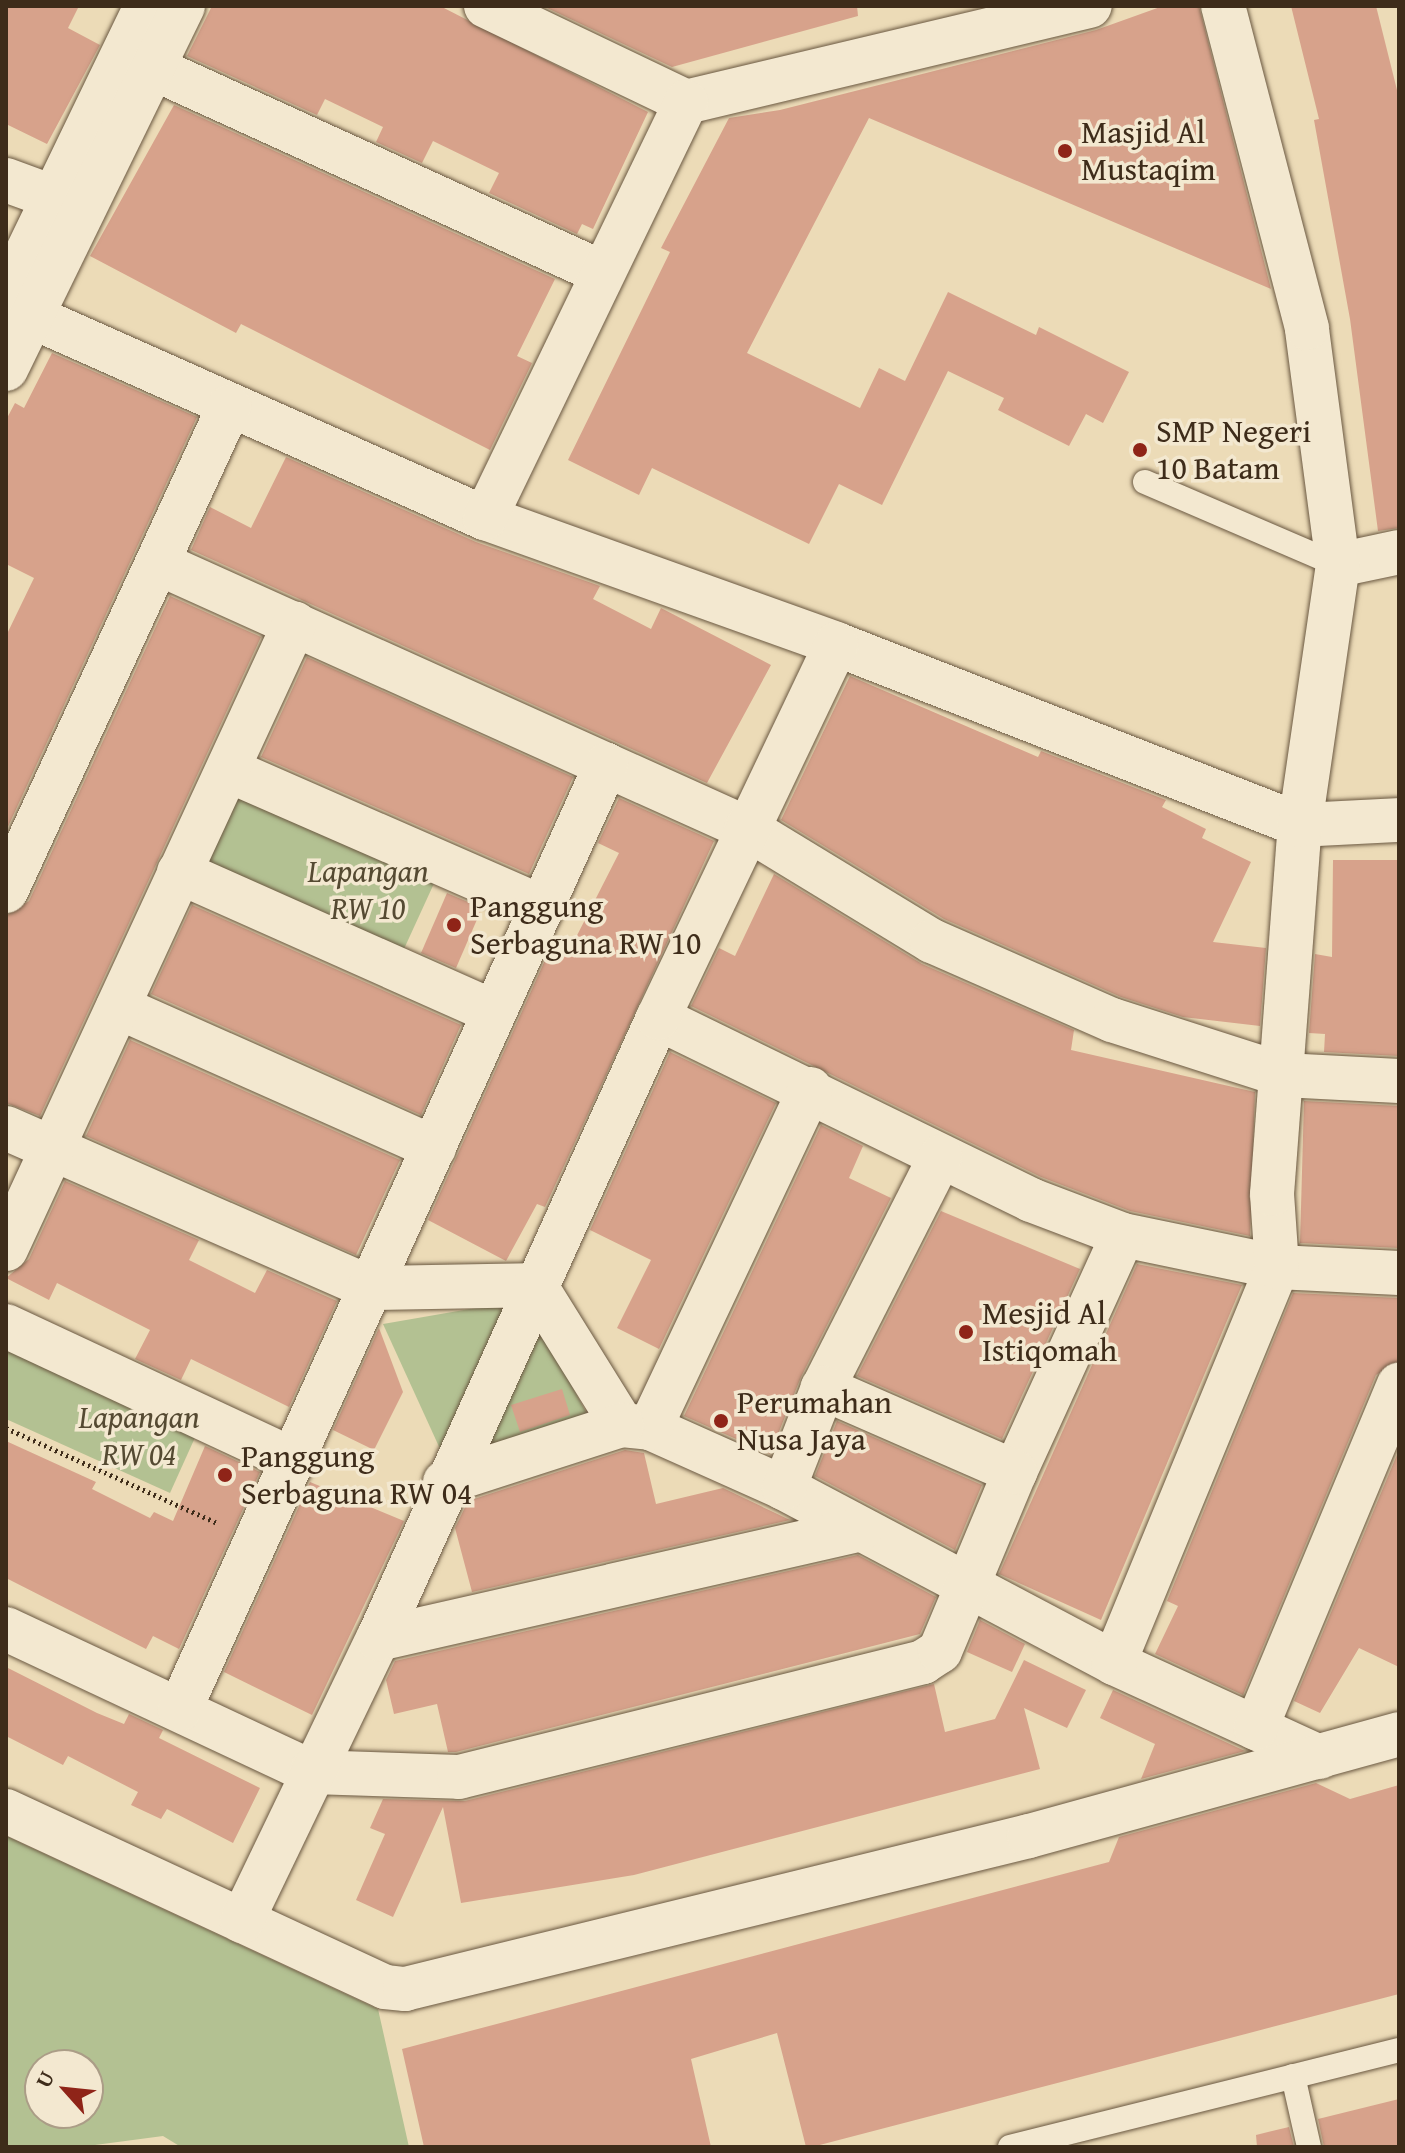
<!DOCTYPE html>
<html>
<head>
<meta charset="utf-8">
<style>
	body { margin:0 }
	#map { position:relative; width:1405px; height:2153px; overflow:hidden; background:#ecdbb7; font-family:"Gentium Book Plus",serif }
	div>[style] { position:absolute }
	.green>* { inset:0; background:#b3c192 }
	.building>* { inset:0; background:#d7a28b }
	.path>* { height:5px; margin-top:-2.5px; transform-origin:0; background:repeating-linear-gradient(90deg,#3e2c1a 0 2px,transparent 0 6px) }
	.roads { filter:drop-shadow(0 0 2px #6a5841) drop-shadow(0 0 2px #6a5841) }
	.lane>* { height:24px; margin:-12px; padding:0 12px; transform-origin:12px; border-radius:12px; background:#f3e8d0 }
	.street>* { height:44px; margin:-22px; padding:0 22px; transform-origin:22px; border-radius:22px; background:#f3e8d0 }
	.secondary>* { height:44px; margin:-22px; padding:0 22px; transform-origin:22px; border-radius:22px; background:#f3e8d0 }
	.dots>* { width:22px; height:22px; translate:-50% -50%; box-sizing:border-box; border:4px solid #f3e8d0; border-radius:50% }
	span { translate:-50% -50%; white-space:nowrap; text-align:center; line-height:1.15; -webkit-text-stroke:7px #f3e8d0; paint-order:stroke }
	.poi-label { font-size:32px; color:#3e2c1a }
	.left { translate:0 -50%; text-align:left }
	.park-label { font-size:32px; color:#554a32; font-style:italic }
	.frame { position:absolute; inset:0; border:8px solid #3e2c1a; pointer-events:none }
	.north { position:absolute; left:24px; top:2049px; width:80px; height:80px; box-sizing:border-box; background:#f3e8d0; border:2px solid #ab9d87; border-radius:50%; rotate:297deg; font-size:22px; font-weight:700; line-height:32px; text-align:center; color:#3e2c1a }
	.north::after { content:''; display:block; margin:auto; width:28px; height:36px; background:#8f2418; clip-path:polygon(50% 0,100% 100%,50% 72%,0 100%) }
</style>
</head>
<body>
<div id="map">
	<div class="green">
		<div style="clip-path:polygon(241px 775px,442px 866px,398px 962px,198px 871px)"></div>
		<div style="clip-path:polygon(510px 1302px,441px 1451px,383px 1324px)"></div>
		<div style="clip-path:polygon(535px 1319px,591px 1421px,472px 1460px)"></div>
		<div style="clip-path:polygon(6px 1334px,202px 1422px,170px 1493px,6px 1419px)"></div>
		<div style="clip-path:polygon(evenodd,6px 1836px,378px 2009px,409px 2147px,181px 2147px,163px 2136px,80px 2147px,6px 2147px,6px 1836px,88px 2065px,88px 2113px,40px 2113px,40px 2065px,88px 2065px)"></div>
	</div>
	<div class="building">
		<div style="clip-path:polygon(6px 6px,79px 6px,68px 28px,100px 45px,47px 144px,6px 124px)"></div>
		<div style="clip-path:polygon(212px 6px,440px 6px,648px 112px,593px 229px,582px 224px,577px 234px,489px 193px,499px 173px,433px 141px,422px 163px,376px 142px,383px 127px,325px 99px,317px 115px,187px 56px)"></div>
		<div style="clip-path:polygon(857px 6px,858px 16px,672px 67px,545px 7px)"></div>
		<div style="clip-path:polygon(1163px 6px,1199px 6px,1271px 289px,869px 118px,747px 353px,860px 408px,879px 368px,905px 381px,948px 292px,1036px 335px,1039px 327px,1129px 372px,1103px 423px,1086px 414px,1069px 446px,998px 410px,1004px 398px,948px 371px,882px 505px,839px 484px,809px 544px,652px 468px,639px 495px,568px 460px,670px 252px,661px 248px,729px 118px,780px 110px,1096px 30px)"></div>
		<div style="clip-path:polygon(1291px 6px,1376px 6px,1399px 98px,1399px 528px,1378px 531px,1350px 319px,1314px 120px,1319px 119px)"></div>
		<div style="clip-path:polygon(174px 105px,555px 279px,517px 356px,532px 363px,490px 450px,241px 324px,236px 333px,90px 256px)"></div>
		<div style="clip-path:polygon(52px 353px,197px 417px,6px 831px,6px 636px,34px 578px,6px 564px,6px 420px,15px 403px,24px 408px)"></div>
		<div style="clip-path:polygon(286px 457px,476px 542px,600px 586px,593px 599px,651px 629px,661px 608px,771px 665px,707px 783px,191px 550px,210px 507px,251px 528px)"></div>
		<div style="clip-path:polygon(170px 596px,261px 637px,40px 1116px,6px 1103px,6px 916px,29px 901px)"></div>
		<div style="clip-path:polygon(307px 657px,573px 777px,529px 874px,261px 757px)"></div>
		<div style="clip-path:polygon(850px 676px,1038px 757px,1041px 751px,1166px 800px,1162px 807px,1206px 829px,1202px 838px,1251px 862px,1213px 942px,1266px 948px,1260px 1026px,1183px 1017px,1121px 997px,944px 919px,781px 820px)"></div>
		<div style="clip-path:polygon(619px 798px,714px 841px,545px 1207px,537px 1204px,506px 1261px,428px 1220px,551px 947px,567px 955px,619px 853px,598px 843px)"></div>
		<div style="clip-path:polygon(1333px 860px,1399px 860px,1399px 1056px,1324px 1052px,1325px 1034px,1309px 1033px,1315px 954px,1332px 957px)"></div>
		<div style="clip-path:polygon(774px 874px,922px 964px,1074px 1030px,1071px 1050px,1255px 1092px,1250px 1236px,1130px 1211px,1041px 1177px,691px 1006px,719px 948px,735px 956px)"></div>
		<div style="clip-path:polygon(447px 893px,482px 908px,456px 968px,421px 953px)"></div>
		<div style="clip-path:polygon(192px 905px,461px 1025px,421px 1115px,151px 994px)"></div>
		<div style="clip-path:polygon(130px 1040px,400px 1160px,356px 1255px,86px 1136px)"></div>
		<div style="clip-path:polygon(670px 1052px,776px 1103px,659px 1349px,617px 1328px,651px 1260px,590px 1230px)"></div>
		<div style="clip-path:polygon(1304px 1101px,1399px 1106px,1399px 1248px,1300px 1243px)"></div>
		<div style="clip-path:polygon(821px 1125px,863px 1146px,849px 1178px,891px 1198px,801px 1377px,770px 1454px,684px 1416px)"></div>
		<div style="clip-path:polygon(65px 1181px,199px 1240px,189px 1260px,255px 1293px,267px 1270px,337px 1301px,289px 1407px,191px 1359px,181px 1380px,135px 1359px,150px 1330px,57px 1283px,49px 1300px,6px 1278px,29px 1259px)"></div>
		<div style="clip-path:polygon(941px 1211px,1080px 1269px,1002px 1439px,857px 1376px)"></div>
		<div style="clip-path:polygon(1137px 1264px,1242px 1285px,1101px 1620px,999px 1574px)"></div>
		<div style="clip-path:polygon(1293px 1293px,1399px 1298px,1399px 1361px,1376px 1375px,1243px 1695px,1155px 1654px,1178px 1606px,1167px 1601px)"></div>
		<div style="clip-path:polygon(379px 1328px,403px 1392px,374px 1450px,333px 1430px)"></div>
		<div style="clip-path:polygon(562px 1389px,570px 1415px,520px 1432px,511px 1405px)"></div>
		<div style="clip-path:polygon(837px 1421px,982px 1485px,955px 1550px,815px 1476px)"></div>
		<div style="clip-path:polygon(6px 1441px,96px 1482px,92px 1489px,150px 1518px,154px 1512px,173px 1521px,205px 1446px,260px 1472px,179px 1649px,153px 1636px,146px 1649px,6px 1578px)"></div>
		<div style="clip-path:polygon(625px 1450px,644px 1453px,656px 1504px,723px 1488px,790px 1520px,472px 1592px,455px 1528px,468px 1501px)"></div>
		<div style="clip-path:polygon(1399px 1450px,1399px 1667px,1359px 1648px,1320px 1713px,1294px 1701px)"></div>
		<div style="clip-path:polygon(310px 1482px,404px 1521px,312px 1715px,224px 1672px)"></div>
		<div style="clip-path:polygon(858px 1555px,936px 1597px,920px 1634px,456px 1752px,448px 1752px,437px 1704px,394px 1714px,386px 1680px,395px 1661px)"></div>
		<div style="clip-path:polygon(980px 1620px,1025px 1644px,1012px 1672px,967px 1652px)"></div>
		<div style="clip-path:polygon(1024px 1660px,1086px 1690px,1067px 1728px,1024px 1708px,1040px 1769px,634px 1875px,461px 1903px,443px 1807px,393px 1917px,356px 1900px,385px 1834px,370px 1828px,383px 1799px,465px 1801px,934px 1684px,945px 1732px,995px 1719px)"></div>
		<div style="clip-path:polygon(6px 1667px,97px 1713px,124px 1724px,129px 1714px,163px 1730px,159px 1738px,260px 1788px,233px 1843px,167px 1809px,161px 1819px,131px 1805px,138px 1792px,68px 1756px,63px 1765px,6px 1736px)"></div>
		<div style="clip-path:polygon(1113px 1690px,1245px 1751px,1141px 1779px,1155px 1744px,1100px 1718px)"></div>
		<div style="clip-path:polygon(1316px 1783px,1350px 1799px,1399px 1785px,1399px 1994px,812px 2147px,806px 2147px,777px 2033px,691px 2059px,711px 2147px,424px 2147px,402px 2049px,1109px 1862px,1119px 1837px)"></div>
		<div style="clip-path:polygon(1399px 2099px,1399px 2147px,1324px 2147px,1318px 2119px)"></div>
		<div style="clip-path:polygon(1289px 2127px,1294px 2147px,1257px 2147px,1256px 2135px)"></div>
	</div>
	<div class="path">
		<div style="left:6px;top:1428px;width:231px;rotate:24.2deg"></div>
	</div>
	<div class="roads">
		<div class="lane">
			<div style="left:1145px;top:482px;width:210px;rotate:23.3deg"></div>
			<div style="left:1293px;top:2076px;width:73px;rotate:77.3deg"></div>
			<div style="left:1010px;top:2147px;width:401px;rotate:-14deg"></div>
		</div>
		<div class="street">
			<div style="left:486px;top:6px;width:222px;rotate:25.6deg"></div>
			<div style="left:686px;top:102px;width:415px;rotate:-13.4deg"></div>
			<div style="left:153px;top:68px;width:494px;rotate:24.5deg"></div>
			<div style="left:6px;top:180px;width:55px;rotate:20.1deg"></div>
			<div style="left:58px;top:199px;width:31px;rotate:77deg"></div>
			<div style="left:6px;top:296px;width:322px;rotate:-64.2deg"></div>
			<div style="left:33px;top:317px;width:495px;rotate:24deg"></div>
			<div style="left:485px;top:518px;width:373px;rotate:19.7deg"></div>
			<div style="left:836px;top:644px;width:498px;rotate:21.3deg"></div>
			<div style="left:1300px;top:825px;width:99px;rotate:-2.9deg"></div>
			<div style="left:485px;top:518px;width:462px;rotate:-64.2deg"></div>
			<div style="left:158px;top:563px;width:645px;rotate:24.26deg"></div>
			<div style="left:746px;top:828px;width:218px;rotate:31.3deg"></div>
			<div style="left:932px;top:941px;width:197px;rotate:23.7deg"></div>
			<div style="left:1112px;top:1020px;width:180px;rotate:17.8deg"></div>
			<div style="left:1283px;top:1075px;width:116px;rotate:3deg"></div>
			<div style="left:1338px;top:565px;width:62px;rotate:-12deg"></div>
			<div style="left:228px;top:770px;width:343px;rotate:23.6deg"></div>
			<div style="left:179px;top:872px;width:344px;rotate:24deg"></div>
			<div style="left:6px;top:891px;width:533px;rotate:-65.26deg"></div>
			<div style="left:118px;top:1007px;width:346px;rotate:24deg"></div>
			<div style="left:658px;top:1018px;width:415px;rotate:26deg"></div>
			<div style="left:1031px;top:1200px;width:98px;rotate:20.8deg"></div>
			<div style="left:1123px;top:1235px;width:157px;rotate:11.7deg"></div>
			<div style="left:1277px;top:1267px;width:122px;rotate:2.8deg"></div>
			<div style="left:6px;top:1128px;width:398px;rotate:23.7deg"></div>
			<div style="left:370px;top:1288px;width:165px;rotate:-1deg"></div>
			<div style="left:535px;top:1285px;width:165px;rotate:58.1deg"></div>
			<div style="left:622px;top:1425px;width:28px;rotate:6deg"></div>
			<div style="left:650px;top:1428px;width:147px;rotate:24.1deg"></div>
			<div style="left:784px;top:1488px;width:374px;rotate:27.9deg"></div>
			<div style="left:1114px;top:1663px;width:226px;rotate:24.6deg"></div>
			<div style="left:6px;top:1249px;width:689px;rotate:-65.22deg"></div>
			<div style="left:6px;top:1326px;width:318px;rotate:25deg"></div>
			<div style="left:650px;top:1428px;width:375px;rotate:-64.7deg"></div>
			<div style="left:1015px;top:1472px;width:260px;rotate:-65.5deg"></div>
			<div style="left:445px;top:1482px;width:186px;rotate:-17.9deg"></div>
			<div style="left:784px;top:1488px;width:107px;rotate:-68.7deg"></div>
			<div style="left:823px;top:1388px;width:259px;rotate:-63.1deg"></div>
			<div style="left:6px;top:1629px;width:337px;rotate:25.1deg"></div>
			<div style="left:311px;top:1772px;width:148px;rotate:1.9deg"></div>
			<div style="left:459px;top:1777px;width:478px;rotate:-13.9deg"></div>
			<div style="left:923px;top:1662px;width:20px;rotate:-33deg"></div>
			<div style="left:940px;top:1651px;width:194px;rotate:-67.3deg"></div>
			<div style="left:1015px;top:1472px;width:210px;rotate:-156.4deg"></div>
			<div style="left:378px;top:1639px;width:495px;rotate:-12.8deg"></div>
			<div style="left:1114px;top:1663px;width:428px;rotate:-67.6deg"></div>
			<div style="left:1277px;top:1267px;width:73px;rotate:-93.9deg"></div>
			<div style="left:1272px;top:1194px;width:370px;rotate:-85.7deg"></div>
			<div style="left:1300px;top:825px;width:263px;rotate:-81.7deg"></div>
			<div style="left:1338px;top:565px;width:239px;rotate:-97.5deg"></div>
			<div style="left:1307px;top:328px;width:333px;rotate:-104.6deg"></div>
			<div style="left:180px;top:1709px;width:1036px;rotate:-65.71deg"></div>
			<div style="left:1256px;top:1728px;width:372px;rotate:-67.4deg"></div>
			<div style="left:6px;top:1811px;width:418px;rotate:24.9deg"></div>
			<div style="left:385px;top:1987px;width:20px;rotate:6deg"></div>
			<div style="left:405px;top:1989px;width:642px;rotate:-13.78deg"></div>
			<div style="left:1029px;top:1836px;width:384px;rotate:-15.4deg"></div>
			<div style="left:242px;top:1921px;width:313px;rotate:-64.3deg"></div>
			<div style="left:378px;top:1639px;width:681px;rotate:-65.73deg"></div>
			<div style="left:658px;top:1018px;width:414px;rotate:-64.5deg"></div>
		</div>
		<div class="secondary">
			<div style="left:6px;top:369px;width:404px;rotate:-64deg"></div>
		</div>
	</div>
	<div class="dots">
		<div style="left:1065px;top:151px;background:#8f2418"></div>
		<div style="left:1140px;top:450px;background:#8f2418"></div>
		<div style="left:454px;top:925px;background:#8f2418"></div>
		<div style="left:966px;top:1332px;background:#8f2418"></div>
		<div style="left:721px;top:1421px;background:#8f2418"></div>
		<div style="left:225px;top:1475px;background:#8f2418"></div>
	</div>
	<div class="poi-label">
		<span class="left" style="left:1081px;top:151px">Masjid Al<br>Mustaqim</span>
		<span class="left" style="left:1156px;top:450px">SMP Negeri<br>10 Batam</span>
		<span class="left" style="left:470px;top:925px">Panggung<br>Serbaguna RW 10</span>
		<span class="left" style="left:982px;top:1332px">Mesjid Al<br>Istiqomah</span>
		<span class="left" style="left:737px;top:1421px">Perumahan<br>Nusa Jaya</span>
		<span class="left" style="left:241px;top:1475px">Panggung<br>Serbaguna RW 04</span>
	</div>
	<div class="park-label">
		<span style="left:368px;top:890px">Lapangan<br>RW 10</span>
		<span style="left:139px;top:1436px">Lapangan<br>RW 04</span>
	</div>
	<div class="frame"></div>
	<div class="north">U</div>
</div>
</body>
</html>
